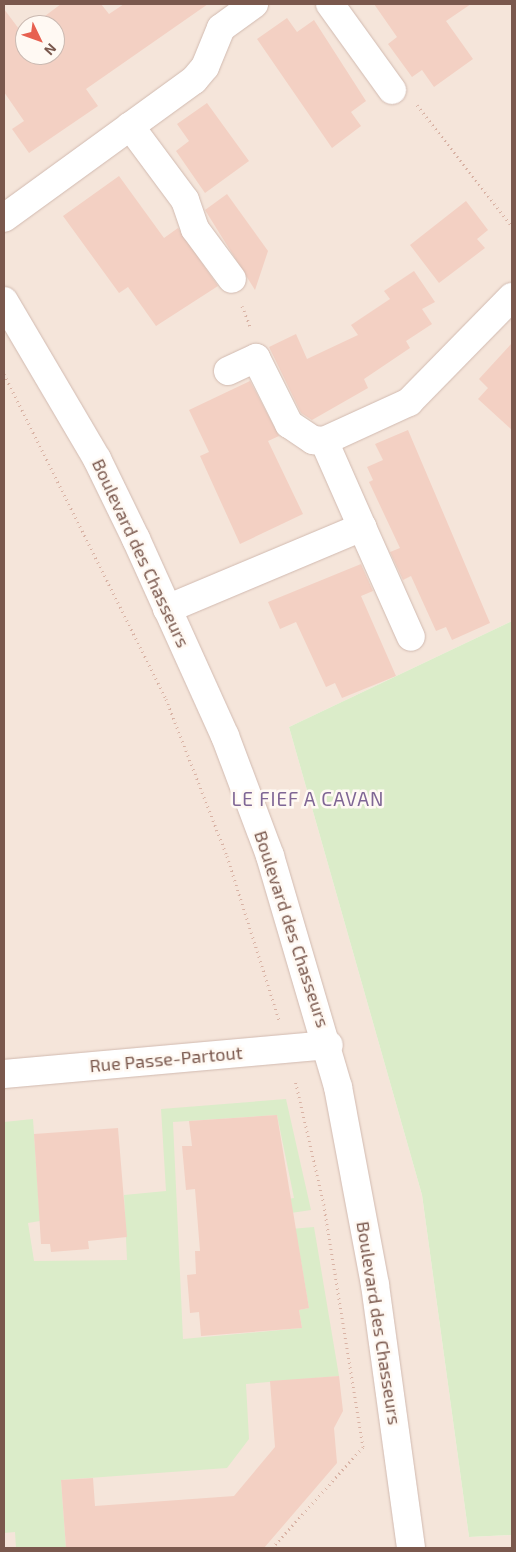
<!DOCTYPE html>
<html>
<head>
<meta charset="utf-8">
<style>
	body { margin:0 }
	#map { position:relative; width:516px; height:1552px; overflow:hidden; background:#fdf4ec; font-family:"Exo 2",sans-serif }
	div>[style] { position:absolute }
	.residential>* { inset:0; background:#f5e5da }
	.green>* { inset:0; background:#dbecc9 }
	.building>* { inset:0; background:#f3d0c3 }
	.path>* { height:3px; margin-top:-1.5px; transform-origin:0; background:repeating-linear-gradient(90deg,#d9b3a5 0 1px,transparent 0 5px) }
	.roads { filter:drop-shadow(0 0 1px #d1bab0) drop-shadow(0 0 1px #d1bab0) }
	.street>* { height:28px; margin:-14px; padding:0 14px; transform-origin:14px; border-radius:14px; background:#fff }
	.secondary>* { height:28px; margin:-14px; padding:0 14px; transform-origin:14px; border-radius:14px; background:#fff }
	span { translate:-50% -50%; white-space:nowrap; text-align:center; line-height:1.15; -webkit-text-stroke:5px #fff9f3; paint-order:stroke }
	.street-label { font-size:18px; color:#7a584d }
	.neighbourhood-label { font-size:19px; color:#7f6695; letter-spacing:1px }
	.frame { position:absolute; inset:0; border:5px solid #7a584d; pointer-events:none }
	.north { position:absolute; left:15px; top:15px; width:50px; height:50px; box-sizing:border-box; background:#fff9f3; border:1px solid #cab9b1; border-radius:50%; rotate:132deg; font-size:14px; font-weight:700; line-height:20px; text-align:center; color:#7a584d }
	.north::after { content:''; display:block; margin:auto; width:18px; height:22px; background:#e76050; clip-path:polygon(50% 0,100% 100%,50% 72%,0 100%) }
</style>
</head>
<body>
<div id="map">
	<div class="residential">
		<div style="clip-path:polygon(evenodd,4px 4px,512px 4px,512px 621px,289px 727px,422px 1195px,469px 1537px,512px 1535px,512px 1548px,4px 1548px,4px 4px,25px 25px,55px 25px,55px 55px,25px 55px,25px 25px)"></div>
	</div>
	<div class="green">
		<div style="clip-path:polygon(512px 621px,512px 1535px,469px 1537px,422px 1195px,289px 727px)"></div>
		<div style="clip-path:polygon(286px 1099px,311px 1210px,284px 1214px,281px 1200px,294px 1198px,277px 1115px,173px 1122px,183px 1339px,302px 1328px,299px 1310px,309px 1308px,298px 1244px,279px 1230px,314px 1227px,339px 1376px,246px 1384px,249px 1439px,227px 1468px,61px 1480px,66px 1548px,16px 1548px,15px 1532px,4px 1533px,4px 1122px,33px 1119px,40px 1221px,28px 1223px,34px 1261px,127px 1260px,124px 1195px,166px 1191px,161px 1109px)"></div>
	</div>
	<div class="building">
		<div style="clip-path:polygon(61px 4px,101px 4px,109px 14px,124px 4px,208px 4px,86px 89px,98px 106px,29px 153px,12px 129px,24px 121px,4px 92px,4px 9px,22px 33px,25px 31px,25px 55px,55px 55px,55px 25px,33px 25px)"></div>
		<div style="clip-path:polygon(374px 4px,471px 4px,446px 21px,473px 59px,434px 87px,422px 70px,412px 77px,388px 44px,397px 37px)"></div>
		<div style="clip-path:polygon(287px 18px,297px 32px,314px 20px,366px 101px,351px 112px,361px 126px,332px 148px,257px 39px)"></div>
		<div style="clip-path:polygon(207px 103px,249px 161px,205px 193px,176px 151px,189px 141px,177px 124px)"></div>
		<div style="clip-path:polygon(119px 176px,164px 238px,178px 228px,218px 286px,156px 326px,128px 287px,119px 293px,63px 216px)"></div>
		<div style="clip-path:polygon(227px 194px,268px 251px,255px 290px,205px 210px)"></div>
		<div style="clip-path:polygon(466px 201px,488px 230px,477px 239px,485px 248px,439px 283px,410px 245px)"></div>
		<div style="clip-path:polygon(414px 271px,435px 302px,422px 309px,432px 324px,406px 341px,410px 348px,364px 379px,368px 388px,312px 420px,301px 413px,269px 347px,296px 334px,307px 359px,358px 335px,351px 325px,390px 299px,384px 291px)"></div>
		<div style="clip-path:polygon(512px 343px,512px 430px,478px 399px,488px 388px,479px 379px)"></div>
		<div style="clip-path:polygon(250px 381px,279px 436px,268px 441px,303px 514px,240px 544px,200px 456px,209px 452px,189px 410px)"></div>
		<div style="clip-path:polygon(408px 430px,490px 623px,452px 640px,446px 627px,436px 631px,411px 576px,403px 580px,390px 552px,400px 548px,369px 482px,373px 480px,367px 467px,383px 460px,375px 444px)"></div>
		<div style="clip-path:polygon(361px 564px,373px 591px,361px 596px,396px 676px,342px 698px,335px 683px,326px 687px,296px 622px,280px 629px,268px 602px)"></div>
		<div style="clip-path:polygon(277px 1115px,309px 1308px,299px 1310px,302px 1328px,201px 1336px,199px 1312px,190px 1313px,187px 1275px,196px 1274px,195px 1251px,200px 1251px,195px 1189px,186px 1190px,182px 1146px,192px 1146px,189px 1121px)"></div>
		<div style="clip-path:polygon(118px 1128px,127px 1237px,88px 1241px,89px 1249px,51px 1252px,50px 1244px,41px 1244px,34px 1134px)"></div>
		<div style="clip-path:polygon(339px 1376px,343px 1411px,334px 1428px,337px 1463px,264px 1548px,66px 1548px,61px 1480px,93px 1478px,95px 1506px,234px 1496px,275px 1447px,270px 1381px)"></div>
	</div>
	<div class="path">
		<div style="left:417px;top:105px;width:154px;rotate:51.9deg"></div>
		<div style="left:242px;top:306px;width:24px;rotate:68deg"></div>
		<div style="left:4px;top:374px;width:363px;rotate:63.5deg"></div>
		<div style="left:166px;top:699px;width:168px;rotate:68.8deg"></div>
		<div style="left:227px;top:856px;width:172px;rotate:72.4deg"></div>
		<div style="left:272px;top:1548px;width:136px;rotate:-48deg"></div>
		<div style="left:363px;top:1447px;width:245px;rotate:-99.2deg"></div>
		<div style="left:324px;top:1205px;width:129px;rotate:-103deg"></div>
	</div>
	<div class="roads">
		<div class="street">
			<div style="left:330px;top:4px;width:106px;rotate:54.2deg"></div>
			<div style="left:130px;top:126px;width:92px;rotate:53.4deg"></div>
			<div style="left:185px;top:200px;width:31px;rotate:71deg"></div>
			<div style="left:195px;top:229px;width:62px;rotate:53.5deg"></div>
			<div style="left:4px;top:218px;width:235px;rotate:-36deg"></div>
			<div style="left:194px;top:80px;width:17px;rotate:-50deg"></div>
			<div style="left:205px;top:67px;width:42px;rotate:-67.7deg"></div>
			<div style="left:221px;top:28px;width:41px;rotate:-36deg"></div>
			<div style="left:228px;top:371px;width:31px;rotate:-25deg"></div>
			<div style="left:256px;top:358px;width:74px;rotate:63.4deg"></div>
			<div style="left:289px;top:424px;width:29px;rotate:34deg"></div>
			<div style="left:313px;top:440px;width:11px;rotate:5deg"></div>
			<div style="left:362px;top:527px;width:120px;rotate:66deg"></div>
			<div style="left:167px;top:609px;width:212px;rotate:-22.8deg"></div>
			<div style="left:362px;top:527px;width:94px;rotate:-113.8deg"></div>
			<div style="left:324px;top:441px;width:94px;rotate:-24.6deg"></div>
			<div style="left:409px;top:402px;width:147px;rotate:-45.6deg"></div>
			<div style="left:4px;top:1074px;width:326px;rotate:-5.1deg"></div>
		</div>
		<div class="secondary">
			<div style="left:4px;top:301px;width:183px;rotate:59.5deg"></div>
			<div style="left:97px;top:459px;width:89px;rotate:64deg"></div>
			<div style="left:136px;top:539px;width:216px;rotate:65.7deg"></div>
			<div style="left:225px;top:736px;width:128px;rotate:69.4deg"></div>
			<div style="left:270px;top:856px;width:241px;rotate:73.6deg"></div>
			<div style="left:338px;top:1087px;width:201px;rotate:79.4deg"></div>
			<div style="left:375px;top:1285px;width:265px;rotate:82.2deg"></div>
		</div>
	</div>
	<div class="street-label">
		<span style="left:141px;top:553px;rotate:65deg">Boulevard des Chasseurs</span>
		<span style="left:292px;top:929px;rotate:72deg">Boulevard des Chasseurs</span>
		<span style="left:166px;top:1059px;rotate:-5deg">Rue Passe-Partout</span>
		<span style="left:379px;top:1323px;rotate:81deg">Boulevard des Chasseurs</span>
	</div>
	<div class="neighbourhood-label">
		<span style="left:308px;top:799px">LE FIEF A CAVAN</span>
	</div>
	<div class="frame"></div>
	<div class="north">N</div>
</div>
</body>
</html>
